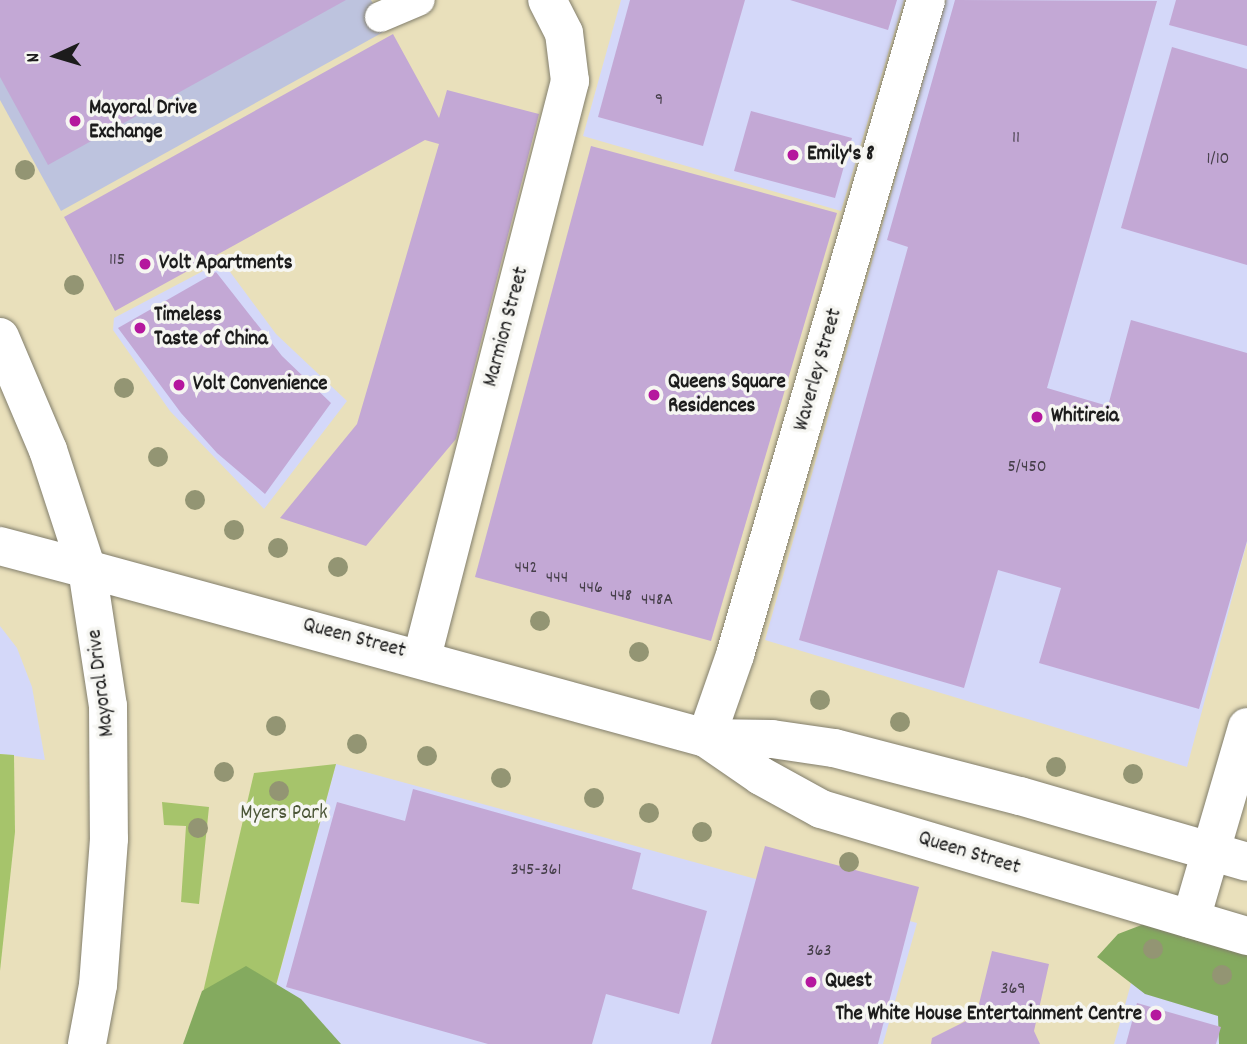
<!DOCTYPE html>
<html>
<head>
<meta charset="utf-8">
<style>
	body { margin:0 }
	#map { position:relative; width:1247px; height:1044px; overflow:hidden; background:#e9e0bb; font-family:Dekko,sans-serif }
	div>[style] { position:absolute }
	.built>* { inset:0; background:#d4d8f9 }
	.industrial>* { inset:0; background:#bdc3de }
	.green>* { inset:0; background:#a6c46b }
	.forest>* { inset:0; background:#84aa5f }
	.building>* { inset:0; background:#c3a8d5 }
	.roads { filter:drop-shadow(0 0 2px #827e6c) drop-shadow(0 0 2px #827e6c) }
	.service>* { height:30px; margin:-15px; padding:0 15px; transform-origin:15px; border-radius:15px; background:#fff }
	.minor>* { height:38px; margin:-19px; padding:0 19px; transform-origin:19px; border-radius:19px; background:#fff }
	.tertiary>* { height:38px; margin:-19px; padding:0 19px; transform-origin:19px; border-radius:19px; background:#fff }
	.secondary>* { height:38px; margin:-19px; padding:0 19px; transform-origin:19px; border-radius:19px; background:#fff }
	.trees>* { width:20px; height:20px; margin:-10px; border-radius:50%; background:#939573 }
	.dots>* { width:19px; height:19px; translate:-50% -50%; box-sizing:border-box; border:4px solid #f6f6f2; border-radius:50% }
	span { translate:-50% -50%; white-space:nowrap; text-align:center; line-height:1.15; -webkit-text-stroke:7px #f6f6f2; paint-order:stroke }
	.number-label { font-size:18px; color:#463f4a }
	.number-label span { -webkit-text-stroke-width:0 }
	.poi-label { font-size:21px; color:#1c1c1c; font-weight:700 }
	.left { translate:0 -50%; text-align:left }
	.right { translate:-100% -50%; text-align:right }
	.street-label { font-size:21px; color:#1c1c1c }
	.park-label { font-size:21px; color:#4c5738 }
	.north { position:absolute; left:21px; top:21px; width:70px; height:70px; -webkit-text-stroke:5px #f6f6f2; paint-order:stroke; rotate:266deg; font-size:19px; font-weight:700; line-height:28px; text-align:center; color:#1c1c1c }
	.north::after { content:''; display:block; margin:auto; width:24px; height:32px; background:#1c1c1c; clip-path:polygon(50% 0,100% 100%,50% 72%,0 100%) }
</style>
</head>
<body>
<div id="map">
	<div class="built">
		<div style="clip-path:polygon(621px 0,904px 0,841px 211px,583px 136px)"></div>
		<div style="clip-path:polygon(946px 0,1247px 0,1247px 542px,1187px 767px,765px 640px)"></div>
		<div style="clip-path:polygon(222px 261px,276px 334px,347px 401px,264px 509px,170px 411px,113px 330px,114px 318px)"></div>
		<div style="clip-path:polygon(0 626px,17px 648px,32px 687px,45px 760px,0 754px)"></div>
		<div style="clip-path:polygon(336px 764px,917px 923px,883px 1044px,285px 1044px,262px 1038px)"></div>
		<div style="clip-path:polygon(1132px 980px,1234px 1010px,1224px 1044px,1114px 1044px)"></div>
	</div>
	<div class="industrial">
		<div style="clip-path:polygon(0 0,371px 0,387px 30px,61px 211px,0 100px)"></div>
	</div>
	<div class="green">
		<div style="clip-path:polygon(0 754px,14px 755px,15px 832px,0 971px)"></div>
		<div style="clip-path:polygon(336px 764px,262px 1037px,191px 1044px,254px 773px)"></div>
		<div style="clip-path:polygon(162px 802px,209px 807px,199px 904px,181px 902px,186px 826px,164px 825px)"></div>
	</div>
	<div class="forest">
		<div style="clip-path:polygon(1247px 916px,1247px 1044px,1219px 1044px,1218px 1016px,1145px 994px,1097px 957px,1118px 934px,1152px 921px)"></div>
		<div style="clip-path:polygon(246px 966px,301px 999px,341px 1044px,183px 1044px,202px 991px)"></div>
	</div>
	<div class="building">
		<div style="clip-path:polygon(0 0,346px 0,48px 165px,0 77px)"></div>
		<div style="clip-path:polygon(630px 0,745px 0,703px 146px,598px 117px)"></div>
		<div style="clip-path:polygon(790px 0,897px 0,888px 30px)"></div>
		<div style="clip-path:polygon(955px 0,1157px 1px,1047px 388px,1108px 406px,1131px 320px,1247px 353px,1247px 541px,1199px 709px,1039px 663px,1061px 588px,998px 570px,964px 688px,799px 640px,908px 247px,887px 240px)"></div>
		<div style="clip-path:polygon(1176px 0,1247px 0,1247px 46px,1169px 25px)"></div>
		<div style="clip-path:polygon(393px 34px,439px 118px,447px 90px,539px 114px,456px 439px,366px 546px,280px 518px,357px 424px,439px 144px,425px 140px,115px 311px,64px 217px)"></div>
		<div style="clip-path:polygon(1172px 47px,1247px 69px,1247px 265px,1121px 228px)"></div>
		<div style="clip-path:polygon(751px 111px,852px 138px,835px 198px,734px 171px)"></div>
		<div style="clip-path:polygon(591px 146px,837px 213px,711px 641px,475px 577px)"></div>
		<div style="clip-path:polygon(216px 272px,282px 356px,331px 403px,265px 494px,217px 453px,181px 413px,118px 328px)"></div>
		<div style="clip-path:polygon(413px 789px,641px 853px,632px 889px,707px 911px,679px 1014px,606px 994px,592px 1044px,488px 1044px,286px 987px,337px 802px,405px 821px)"></div>
		<div style="clip-path:polygon(765px 846px,919px 887px,878px 1044px,711px 1044px)"></div>
		<div style="clip-path:polygon(992px 951px,1049px 964px,1034px 1031px,1040px 1044px,931px 1044px,932px 1038px,976px 1016px)"></div>
		<div style="clip-path:polygon(1137px 1003px,1221px 1027px,1216px 1044px,1126px 1044px)"></div>
	</div>
	<div class="roads">
		<div class="service">
			<div style="left:380px;top:17px;width:43px;rotate:-23deg"></div>
		</div>
		<div class="minor">
			<div style="left:422px;top:657px;width:595px;rotate:-75.59deg"></div>
			<div style="left:570px;top:81px;width:48px;rotate:-97.1deg"></div>
			<div style="left:564px;top:33px;width:37px;rotate:-117deg"></div>
			<div style="left:706px;top:738px;width:88px;rotate:-70.7deg"></div>
			<div style="left:735px;top:655px;width:682px;rotate:-73.74deg"></div>
			<div style="left:1191px;top:919px;width:200px;rotate:-73.7deg"></div>
		</div>
		<div class="tertiary">
			<div style="left:0;top:546px;width:90px;rotate:14.8deg"></div>
		</div>
		<div class="secondary">
			<div style="left:0;top:337px;width:123px;rotate:67deg"></div>
			<div style="left:48px;top:450px;width:125px;rotate:71.9deg"></div>
			<div style="left:87px;top:569px;width:139px;rotate:81.3deg"></div>
			<div style="left:108px;top:706px;width:133px;rotate:89.6deg"></div>
			<div style="left:109px;top:839px;width:146px;rotate:94.3deg"></div>
			<div style="left:98px;top:985px;width:60px;rotate:100.6deg"></div>
			<div style="left:87px;top:569px;width:642px;rotate:15.27deg"></div>
			<div style="left:706px;top:738px;width:66px;rotate:0.9deg"></div>
			<div style="left:772px;top:739px;width:63px;rotate:8.3deg"></div>
			<div style="left:834px;top:748px;width:192px;rotate:14.5deg"></div>
			<div style="left:1020px;top:796px;width:236px;rotate:16.2deg"></div>
			<div style="left:706px;top:738px;width:67px;rotate:34.6deg"></div>
			<div style="left:761px;top:776px;width:68px;rotate:28.8deg"></div>
			<div style="left:821px;top:809px;width:445px;rotate:16.6deg"></div>
		</div>
	</div>
	<div class="trees">
		<div style="left:25px;top:170px"></div>
		<div style="left:74px;top:285px"></div>
		<div style="left:124px;top:388px"></div>
		<div style="left:158px;top:457px"></div>
		<div style="left:195px;top:500px"></div>
		<div style="left:234px;top:530px"></div>
		<div style="left:278px;top:548px"></div>
		<div style="left:338px;top:567px"></div>
		<div style="left:540px;top:621px"></div>
		<div style="left:639px;top:652px"></div>
		<div style="left:820px;top:700px"></div>
		<div style="left:900px;top:722px"></div>
		<div style="left:276px;top:726px"></div>
		<div style="left:357px;top:744px"></div>
		<div style="left:427px;top:756px"></div>
		<div style="left:1056px;top:767px"></div>
		<div style="left:224px;top:772px"></div>
		<div style="left:1133px;top:774px"></div>
		<div style="left:501px;top:778px"></div>
		<div style="left:279px;top:791px"></div>
		<div style="left:594px;top:798px"></div>
		<div style="left:649px;top:813px"></div>
		<div style="left:198px;top:828px"></div>
		<div style="left:702px;top:832px"></div>
		<div style="left:849px;top:862px"></div>
		<div style="left:1153px;top:949px"></div>
		<div style="left:1222px;top:975px"></div>
	</div>
	<div class="dots">
		<div style="left:75px;top:121px;background:#b5179e"></div>
		<div style="left:793px;top:155px;background:#b5179e"></div>
		<div style="left:145px;top:264px;background:#b5179e"></div>
		<div style="left:140px;top:328px;background:#b5179e"></div>
		<div style="left:179px;top:385px;background:#b5179e"></div>
		<div style="left:654px;top:395px;background:#b5179e"></div>
		<div style="left:1037px;top:417px;background:#b5179e"></div>
		<div style="left:811px;top:982px;background:#b5179e"></div>
		<div style="left:1156px;top:1015px;background:#b5179e"></div>
	</div>
	<div class="number-label">
		<span style="left:659px;top:101px">9</span>
		<span style="left:1016px;top:139px">11</span>
		<span style="left:1218px;top:160px">1/10</span>
		<span style="left:117px;top:261px">115</span>
		<span style="left:1027px;top:468px">5/450</span>
		<span style="left:526px;top:569px">442</span>
		<span style="left:557px;top:579px">444</span>
		<span style="left:591px;top:589px">446</span>
		<span style="left:621px;top:597px">448</span>
		<span style="left:657px;top:601px">448A</span>
		<span style="left:536px;top:871px">345-361</span>
		<span style="left:819px;top:952px">363</span>
		<span style="left:1013px;top:990px">369</span>
	</div>
	<div class="poi-label">
		<span class="left" style="left:89px;top:121px">Mayoral Drive<br>Exchange</span>
		<span class="left" style="left:807px;top:155px">Emily's 8</span>
		<span class="left" style="left:159px;top:264px">Volt Apartments</span>
		<span class="left" style="left:154px;top:328px">Timeless<br>Taste of China</span>
		<span class="left" style="left:668px;top:395px">Queens Square<br>Residences</span>
		<span class="left" style="left:193px;top:385px">Volt Convenience</span>
		<span class="left" style="left:1051px;top:417px">Whitireia</span>
		<span class="left" style="left:825px;top:982px">Quest</span>
		<span class="right" style="left:1142px;top:1015px">The White House Entertainment Centre</span>
	</div>
	<div class="street-label">
		<span style="left:507px;top:327px;rotate:-75deg">Marmion Street</span>
		<span style="left:819px;top:370px;rotate:-74deg">Waverley Street</span>
		<span style="left:354px;top:639px;rotate:15deg">Queen Street</span>
		<span style="left:102px;top:683px;rotate:-97deg">Mayoral Drive</span>
		<span style="left:969px;top:854px;rotate:17deg">Queen Street</span>
	</div>
	<div class="park-label">
		<span style="left:284px;top:814px">Myers Park</span>
	</div>
	<div class="north">N</div>
</div>
</body>
</html>
